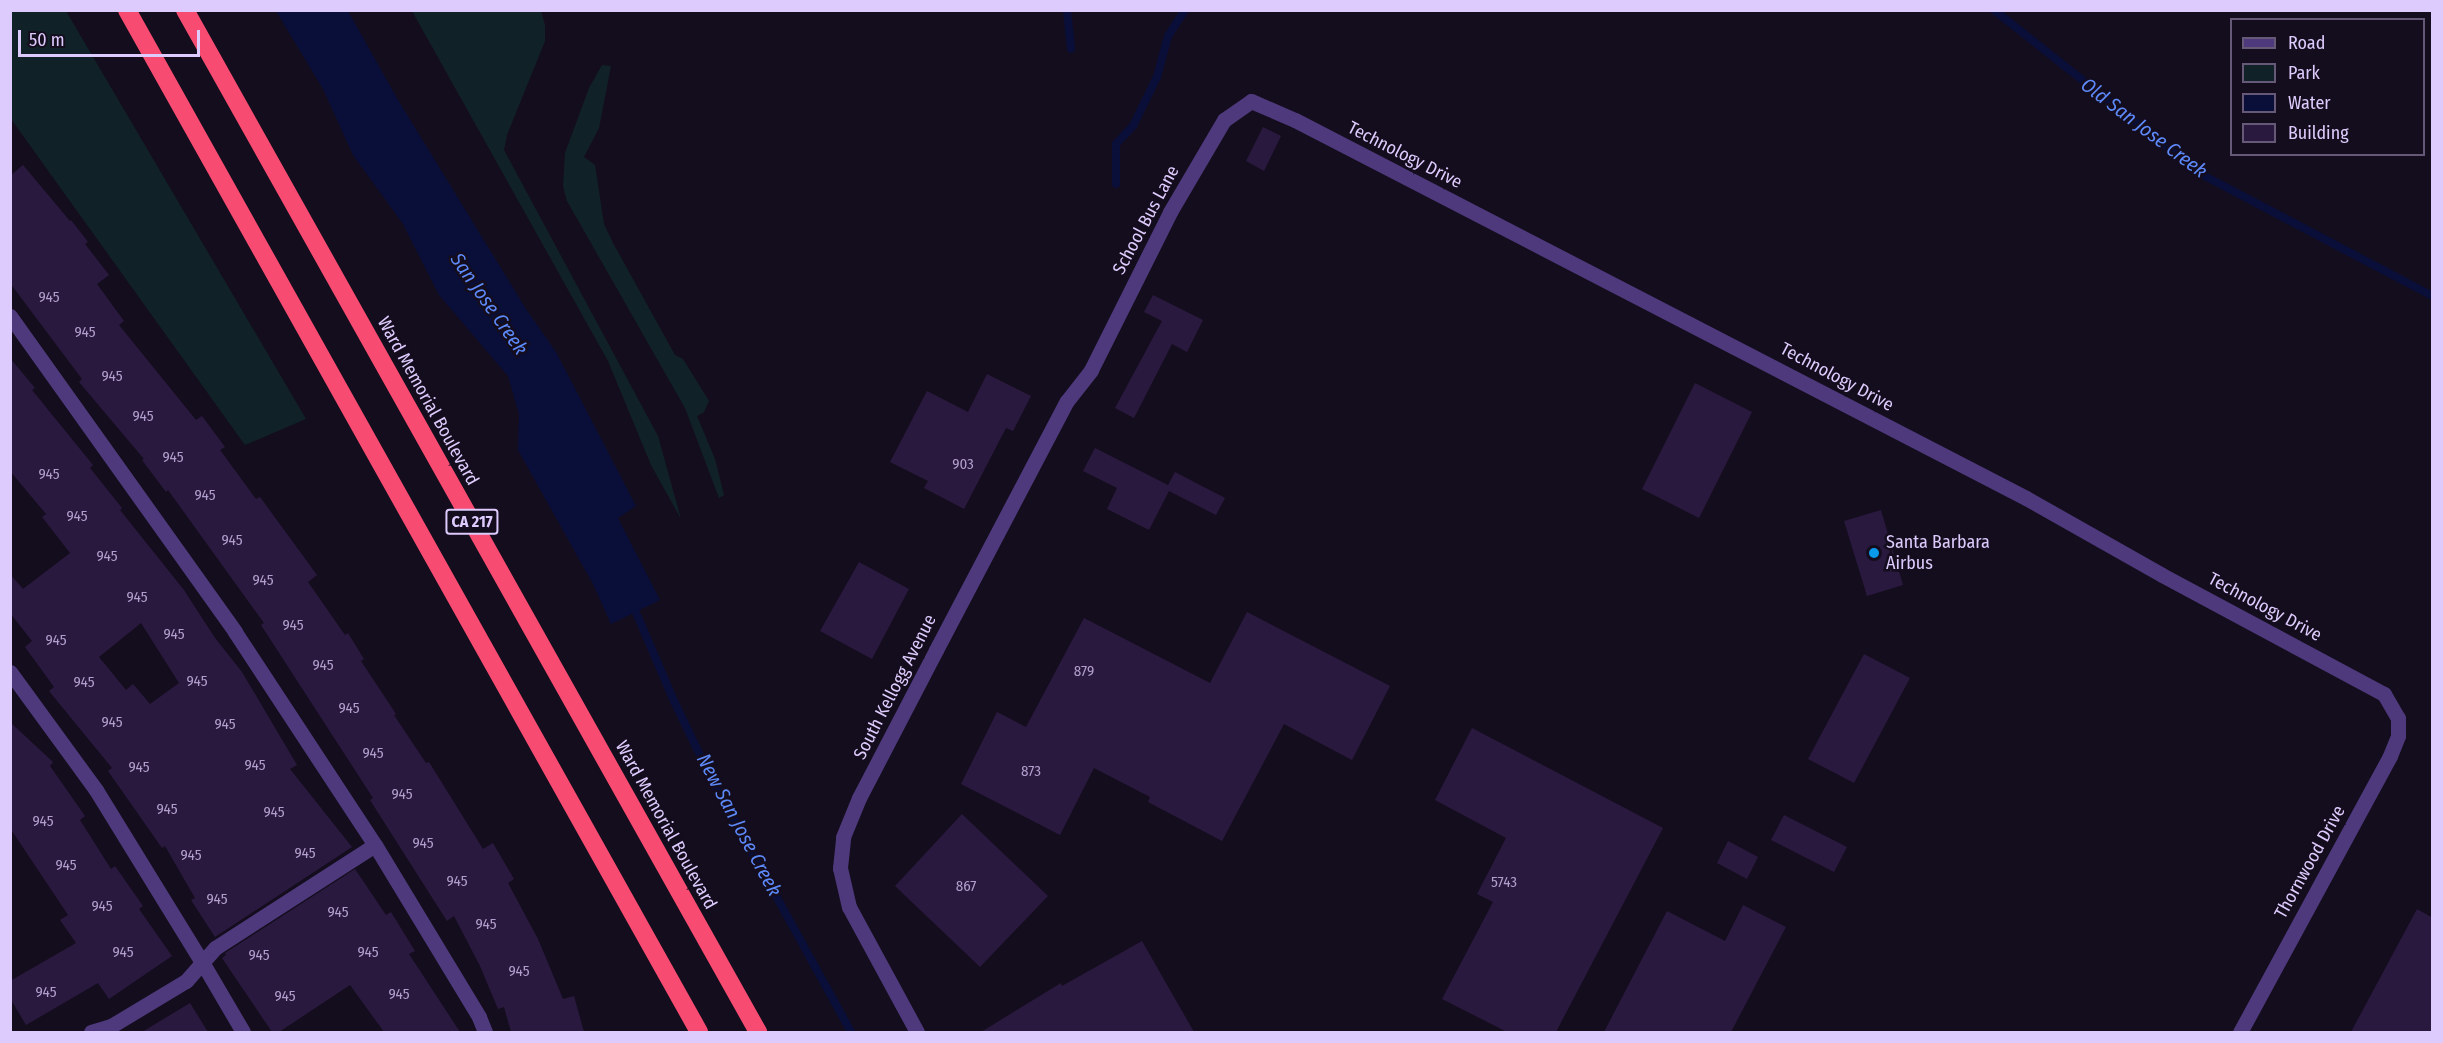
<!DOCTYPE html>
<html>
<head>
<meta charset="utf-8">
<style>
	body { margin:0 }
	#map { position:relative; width:2443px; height:1043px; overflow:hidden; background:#140d1e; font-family:"Fira Sans Condensed",sans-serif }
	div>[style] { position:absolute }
	.green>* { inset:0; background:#102227 }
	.water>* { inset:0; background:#0a0f39 }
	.stream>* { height:8px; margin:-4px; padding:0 4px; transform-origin:4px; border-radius:4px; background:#0a0f39 }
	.building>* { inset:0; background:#2a193e }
	.minor>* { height:15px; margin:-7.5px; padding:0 7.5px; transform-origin:7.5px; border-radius:7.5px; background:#4d397b }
	.highway>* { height:18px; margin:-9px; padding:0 9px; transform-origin:9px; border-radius:9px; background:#f84b71 }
	.dots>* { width:16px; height:16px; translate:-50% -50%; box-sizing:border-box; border:3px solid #140d1e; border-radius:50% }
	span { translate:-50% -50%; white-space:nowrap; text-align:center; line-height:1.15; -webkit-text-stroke:5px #140d1e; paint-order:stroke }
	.number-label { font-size:15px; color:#b19ecd }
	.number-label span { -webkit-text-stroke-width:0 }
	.shield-label span { padding:2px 4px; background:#140d1e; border:2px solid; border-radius:4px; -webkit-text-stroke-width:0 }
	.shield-label { font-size:16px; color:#decbfd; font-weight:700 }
	.street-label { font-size:18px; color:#decbfd }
	.poi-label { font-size:18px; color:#decbfd }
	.left { translate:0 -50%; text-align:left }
	.water-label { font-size:20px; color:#5d89f9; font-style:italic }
	.frame { position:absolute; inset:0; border:12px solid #decbfd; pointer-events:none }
	.legend { position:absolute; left:2230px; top:18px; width:195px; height:138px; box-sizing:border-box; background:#140d1e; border:2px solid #655977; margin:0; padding:8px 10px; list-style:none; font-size:18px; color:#decbfd }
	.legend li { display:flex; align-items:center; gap:12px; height:30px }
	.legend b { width:30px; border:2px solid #655977 }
	.scale { position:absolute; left:18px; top:30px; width:182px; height:27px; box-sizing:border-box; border:3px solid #decbfd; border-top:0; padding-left:8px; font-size:18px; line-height:21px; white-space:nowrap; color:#decbfd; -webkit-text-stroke:4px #140d1e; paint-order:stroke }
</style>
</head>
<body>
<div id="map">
	<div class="green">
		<div style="clip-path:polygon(10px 11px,66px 11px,306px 419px,245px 445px,11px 119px)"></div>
		<div style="clip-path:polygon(412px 11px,541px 11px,545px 25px,545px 41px,507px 135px,504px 150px,658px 436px,681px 519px,651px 465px,608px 361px)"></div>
		<div style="clip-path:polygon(602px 65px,611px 66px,599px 128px,584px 157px,595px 165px,604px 224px,613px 243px,675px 355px,683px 359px,709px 401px,704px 412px,697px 416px,715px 459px,724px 495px,719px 498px,685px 408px,567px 201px,563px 186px,565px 153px,589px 88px)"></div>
	</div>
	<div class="water">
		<div style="clip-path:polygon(276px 11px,348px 11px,398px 100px,526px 309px,556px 352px,636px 506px,618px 518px,660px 600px,611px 624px,593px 584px,518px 450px,519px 414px,508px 376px,439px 295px,403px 224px,353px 155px,323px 89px)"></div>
	</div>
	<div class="stream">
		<div style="left:1067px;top:10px;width:39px;rotate:84deg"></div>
		<div style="left:1994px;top:10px;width:264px;rotate:38.4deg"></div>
		<div style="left:2201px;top:174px;width:261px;rotate:27.8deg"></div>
		<div style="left:1116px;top:184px;width:40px;rotate:-90deg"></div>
		<div style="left:1116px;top:144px;width:25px;rotate:-47deg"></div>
		<div style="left:1133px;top:126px;width:55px;rotate:-63.9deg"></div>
		<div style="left:1157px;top:77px;width:42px;rotate:-75deg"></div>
		<div style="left:1168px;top:36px;width:31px;rotate:-57deg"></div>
		<div style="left:632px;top:603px;width:107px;rotate:66.8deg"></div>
		<div style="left:674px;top:701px;width:88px;rotate:64.3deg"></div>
		<div style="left:712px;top:780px;width:288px;rotate:61.1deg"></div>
	</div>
	<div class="building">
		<div style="clip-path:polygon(1263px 127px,1281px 136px,1264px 171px,1246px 161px)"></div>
		<div style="clip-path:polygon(23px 165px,70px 221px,71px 220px,88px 242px,85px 244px,109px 275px,97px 284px,124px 321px,119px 325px,196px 420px,202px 416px,225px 447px,220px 450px,256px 499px,260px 497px,317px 575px,308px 582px,345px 635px,348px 633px,364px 659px,361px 661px,396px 714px,394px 715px,426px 763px,429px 762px,483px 849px,493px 843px,514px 879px,508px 883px,538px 939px,563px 999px,574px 996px,584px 1032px,511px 1032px,504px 1007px,498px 1009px,480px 966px,454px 916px,447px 921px,370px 800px,373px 798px,261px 625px,264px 623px,168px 490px,166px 492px,142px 460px,144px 459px,79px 382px,82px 379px,10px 283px,10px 176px)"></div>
		<div style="clip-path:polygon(1153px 295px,1203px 320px,1187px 352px,1172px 344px,1134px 418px,1115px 408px,1162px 321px,1144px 312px)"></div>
		<div style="clip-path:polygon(evenodd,10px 358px,35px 388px,32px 390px,93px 465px,90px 468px,122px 508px,120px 510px,184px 590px,215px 638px,242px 672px,297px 765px,290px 769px,352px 847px,215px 937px,191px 900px,195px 898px,165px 846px,162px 848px,108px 771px,112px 768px,49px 691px,54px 687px,25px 647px,32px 641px,10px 613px,10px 574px,23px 589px,70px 553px,42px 517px,46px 514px,10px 471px,10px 358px,141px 623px,179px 683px,150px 704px,133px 684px,126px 690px,99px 657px,141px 623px)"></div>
		<div style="clip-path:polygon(987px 374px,1031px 396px,1013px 431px,1006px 428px,964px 509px,924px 488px,928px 481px,890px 462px,927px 391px,968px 412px)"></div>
		<div style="clip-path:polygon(1695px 383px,1752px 412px,1699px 518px,1642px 489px)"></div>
		<div style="clip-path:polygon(1095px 448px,1168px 485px,1175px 472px,1225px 498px,1216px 515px,1169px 491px,1149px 530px,1107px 509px,1117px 488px,1083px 471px)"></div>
		<div style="clip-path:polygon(1881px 510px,1903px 585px,1867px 596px,1844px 521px)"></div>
		<div style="clip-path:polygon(859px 562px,909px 589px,872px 659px,820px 631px)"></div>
		<div style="clip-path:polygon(1247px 612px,1390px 686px,1352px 760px,1284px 724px,1222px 841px,1148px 802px,1150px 797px,1094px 768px,1060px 835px,961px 784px,997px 712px,1026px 727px,1084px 618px,1210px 683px)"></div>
		<div style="clip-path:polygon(1864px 654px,1910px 678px,1854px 783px,1808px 759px)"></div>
		<div style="clip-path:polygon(10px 722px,53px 762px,50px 766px,85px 816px,80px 820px,111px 869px,115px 866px,143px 906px,139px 909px,172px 956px,109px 999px,98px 983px,26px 1025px,10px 998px,10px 981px,76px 943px,60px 920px,68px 915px,10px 828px)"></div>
		<div style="clip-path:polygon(1472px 728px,1663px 828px,1556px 1032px,1507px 1032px,1442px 999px,1493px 902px,1477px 894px,1506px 838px,1435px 800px)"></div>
		<div style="clip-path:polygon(962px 814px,1048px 896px,980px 967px,895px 886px)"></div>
		<div style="clip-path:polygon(1784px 815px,1847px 847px,1834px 872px,1771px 840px)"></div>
		<div style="clip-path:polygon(1728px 841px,1758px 857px,1747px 879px,1717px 863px)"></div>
		<div style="clip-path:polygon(355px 869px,386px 915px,391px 912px,415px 951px,409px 954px,460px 1032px,384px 1032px,350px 985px,279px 1032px,272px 1032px,222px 958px,226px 955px,225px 953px)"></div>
		<div style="clip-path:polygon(1743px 905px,1786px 927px,1731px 1032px,1604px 1032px,1667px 911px,1725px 941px)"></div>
		<div style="clip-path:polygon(2417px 909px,2433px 918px,2433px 1032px,2351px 1032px)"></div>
		<div style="clip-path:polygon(1142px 941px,1194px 1032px,981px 1032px,1061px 983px,1062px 986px)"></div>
		<div style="clip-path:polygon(190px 1003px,208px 1032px,142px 1032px)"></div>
	</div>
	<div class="minor">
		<div style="left:10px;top:316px;width:388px;rotate:54.5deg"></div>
		<div style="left:235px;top:632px;width:255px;rotate:56.7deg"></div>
		<div style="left:375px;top:845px;width:201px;rotate:58.8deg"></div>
		<div style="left:479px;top:1017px;width:16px;rotate:68deg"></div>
		<div style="left:10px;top:672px;width:146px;rotate:53.9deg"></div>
		<div style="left:96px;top:790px;width:202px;rotate:58.4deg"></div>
		<div style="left:202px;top:962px;width:81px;rotate:59.6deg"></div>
		<div style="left:91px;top:1032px;width:21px;rotate:-17deg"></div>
		<div style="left:111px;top:1026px;width:87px;rotate:-31deg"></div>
		<div style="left:186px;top:981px;width:44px;rotate:-48.7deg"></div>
		<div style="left:215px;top:948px;width:190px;rotate:-32.8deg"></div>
		<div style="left:917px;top:1032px;width:142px;rotate:-118.5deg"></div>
		<div style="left:849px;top:907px;width:40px;rotate:-103deg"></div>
		<div style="left:840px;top:868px;width:31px;rotate:-84deg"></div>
		<div style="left:843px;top:837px;width:42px;rotate:-67.7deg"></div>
		<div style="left:859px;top:798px;width:167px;rotate:-62.5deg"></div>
		<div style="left:936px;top:650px;width:281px;rotate:-62.3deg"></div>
		<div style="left:1067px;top:401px;width:39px;rotate:-52deg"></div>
		<div style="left:1091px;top:370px;width:177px;rotate:-63.4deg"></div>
		<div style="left:1170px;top:212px;width:107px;rotate:-59.6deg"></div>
		<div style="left:1224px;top:120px;width:33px;rotate:-35deg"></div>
		<div style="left:1251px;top:101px;width:48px;rotate:23.4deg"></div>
		<div style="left:1295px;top:120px;width:823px;rotate:27.34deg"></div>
		<div style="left:2026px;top:498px;width:156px;rotate:29.5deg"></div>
		<div style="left:2162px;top:575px;width:252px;rotate:28.2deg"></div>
		<div style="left:2384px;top:694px;width:28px;rotate:60deg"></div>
		<div style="left:2398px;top:718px;width:18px;rotate:90deg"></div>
		<div style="left:2398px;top:736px;width:22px;rotate:112deg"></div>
		<div style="left:2390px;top:756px;width:314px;rotate:118.5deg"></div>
	</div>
	<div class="highway">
		<div style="left:127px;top:10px;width:1171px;rotate:60.76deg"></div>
		<div style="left:185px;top:10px;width:1172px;rotate:60.72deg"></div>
	</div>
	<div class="dots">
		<div style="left:1874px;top:553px;background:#099aeb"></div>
	</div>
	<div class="number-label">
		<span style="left:49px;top:298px">945</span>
		<span style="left:85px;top:333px">945</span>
		<span style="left:112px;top:377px">945</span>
		<span style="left:143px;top:417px">945</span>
		<span style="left:173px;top:458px">945</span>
		<span style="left:963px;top:465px">903</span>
		<span style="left:49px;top:475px">945</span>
		<span style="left:205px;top:496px">945</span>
		<span style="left:77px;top:517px">945</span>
		<span style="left:232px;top:541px">945</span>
		<span style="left:107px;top:557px">945</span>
		<span style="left:263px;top:581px">945</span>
		<span style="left:137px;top:598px">945</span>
		<span style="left:293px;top:626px">945</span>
		<span style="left:174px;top:635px">945</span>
		<span style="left:56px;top:641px">945</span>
		<span style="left:323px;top:666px">945</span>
		<span style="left:1084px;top:672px">879</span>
		<span style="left:197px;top:682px">945</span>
		<span style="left:84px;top:683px">945</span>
		<span style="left:349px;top:709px">945</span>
		<span style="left:112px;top:723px">945</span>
		<span style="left:225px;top:725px">945</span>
		<span style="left:373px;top:754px">945</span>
		<span style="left:255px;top:766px">945</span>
		<span style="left:139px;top:768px">945</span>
		<span style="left:1031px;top:772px">873</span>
		<span style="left:402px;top:795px">945</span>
		<span style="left:167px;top:810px">945</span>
		<span style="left:274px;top:813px">945</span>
		<span style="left:43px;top:822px">945</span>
		<span style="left:423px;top:844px">945</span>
		<span style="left:305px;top:854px">945</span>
		<span style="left:191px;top:856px">945</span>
		<span style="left:66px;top:866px">945</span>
		<span style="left:457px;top:882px">945</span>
		<span style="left:1504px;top:883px">5743</span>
		<span style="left:966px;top:887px">867</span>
		<span style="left:217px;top:900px">945</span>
		<span style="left:102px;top:907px">945</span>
		<span style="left:338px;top:913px">945</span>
		<span style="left:486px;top:925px">945</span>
		<span style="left:123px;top:953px">945</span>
		<span style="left:368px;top:953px">945</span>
		<span style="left:259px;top:956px">945</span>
		<span style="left:519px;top:972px">945</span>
		<span style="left:46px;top:993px">945</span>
		<span style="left:399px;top:995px">945</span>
		<span style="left:285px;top:997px">945</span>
	</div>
	<div class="shield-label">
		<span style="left:472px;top:522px">CA 217</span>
	</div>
	<div class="street-label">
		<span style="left:1405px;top:155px;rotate:27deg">Technology Drive</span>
		<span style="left:1146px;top:220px;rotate:-62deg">School Bus Lane</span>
		<span style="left:1837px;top:377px;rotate:28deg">Technology Drive</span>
		<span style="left:428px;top:401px;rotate:61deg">Ward Memorial Boulevard</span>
		<span style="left:2265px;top:607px;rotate:28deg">Technology Drive</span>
		<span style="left:895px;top:687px;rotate:-63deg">South Kellogg Avenue</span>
		<span style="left:666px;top:825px;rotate:61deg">Ward Memorial Boulevard</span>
		<span style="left:2310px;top:862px;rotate:-61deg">Thornwood Drive</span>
	</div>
	<div class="poi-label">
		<span class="left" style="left:1886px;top:553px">Santa Barbara<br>Airbus</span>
	</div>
	<div class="water-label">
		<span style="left:2144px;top:128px;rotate:37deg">Old San Jose Creek</span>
		<span style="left:489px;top:304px;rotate:55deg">San Jose Creek</span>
		<span style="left:739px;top:825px;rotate:62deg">New San Jose Creek</span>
	</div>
	<div class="frame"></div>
	<ul class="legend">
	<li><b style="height:8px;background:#4d397b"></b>Road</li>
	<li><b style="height:16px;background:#102227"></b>Park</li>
	<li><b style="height:16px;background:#0a0f39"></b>Water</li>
	<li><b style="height:16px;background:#2a193e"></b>Building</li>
	</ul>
	<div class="scale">50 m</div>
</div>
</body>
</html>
